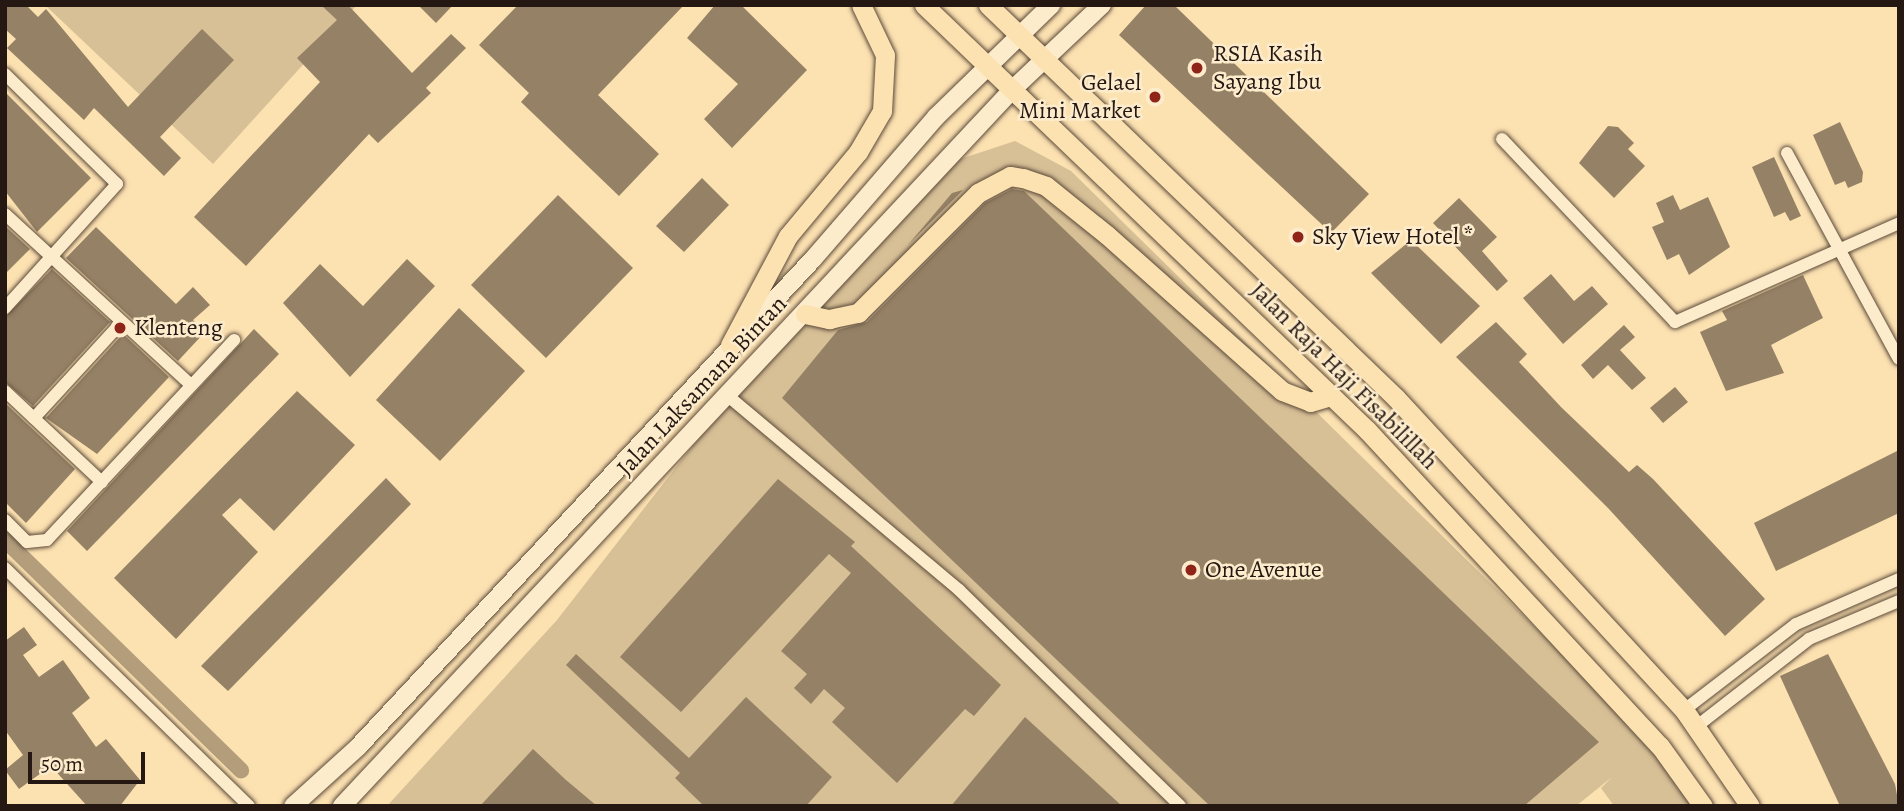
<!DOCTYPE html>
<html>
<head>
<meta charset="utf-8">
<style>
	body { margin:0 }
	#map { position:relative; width:1904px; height:811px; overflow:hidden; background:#fce1b1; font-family:Alegreya,serif }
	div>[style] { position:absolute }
	.green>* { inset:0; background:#d7bf96 }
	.canal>* { height:16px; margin:-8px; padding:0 8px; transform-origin:8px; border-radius:8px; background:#b39d7b }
	.building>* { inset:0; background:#958165 }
	.roads { filter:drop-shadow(0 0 2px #5b4a3a) drop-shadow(0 0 2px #5b4a3a) }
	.minor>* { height:12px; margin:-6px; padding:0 6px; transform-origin:6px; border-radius:6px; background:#fdeccc }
	.secondary>* { height:18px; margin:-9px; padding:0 9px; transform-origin:9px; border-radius:9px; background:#fdeccc }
	.primary>* { height:19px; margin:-9.5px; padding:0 9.5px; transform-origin:9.5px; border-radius:9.5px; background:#fce1b1 }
	.dots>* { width:19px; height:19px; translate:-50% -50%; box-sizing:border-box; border:4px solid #fdeccc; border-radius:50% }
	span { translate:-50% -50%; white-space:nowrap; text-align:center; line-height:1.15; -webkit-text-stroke:5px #fdeccc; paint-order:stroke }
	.poi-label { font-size:24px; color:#251812 }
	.left { translate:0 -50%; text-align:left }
	.right { translate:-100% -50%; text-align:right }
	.street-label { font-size:24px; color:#251812 }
	.frame { position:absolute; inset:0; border:7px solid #251812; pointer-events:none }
	.scale { position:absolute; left:28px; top:752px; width:117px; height:32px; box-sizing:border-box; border:4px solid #251812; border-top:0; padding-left:9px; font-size:21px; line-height:24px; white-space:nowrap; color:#251812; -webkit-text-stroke:5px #fdeccc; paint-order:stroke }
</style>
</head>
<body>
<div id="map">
	<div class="green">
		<div style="clip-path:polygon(45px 5px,357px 5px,213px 164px)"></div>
		<div style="clip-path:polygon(1015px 141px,1071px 171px,1654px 744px,1700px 806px,1614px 806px,1601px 788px,1612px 777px,1576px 806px,387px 806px,557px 620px,730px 398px,930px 169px)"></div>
	</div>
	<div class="canal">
		<div style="left:5px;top:540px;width:330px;rotate:44.3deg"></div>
	</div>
	<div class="building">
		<div style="clip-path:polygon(5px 5px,26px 5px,38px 17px,46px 9px,128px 107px,202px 29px,234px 60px,160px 137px,181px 158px,164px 176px,94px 108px,84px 120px,7px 48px,16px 39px,5px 29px)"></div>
		<div style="clip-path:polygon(321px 5px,348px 5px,412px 73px,451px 34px,466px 48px,426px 88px,431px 93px,378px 143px,369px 134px,246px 266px,194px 217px,320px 82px,297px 58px,337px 20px)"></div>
		<div style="clip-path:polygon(418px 5px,453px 5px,436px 23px)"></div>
		<div style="clip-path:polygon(518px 5px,684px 5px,598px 95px,659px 154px,619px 196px,521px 102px,529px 93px,479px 45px)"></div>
		<div style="clip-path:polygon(715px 5px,741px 5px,807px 70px,732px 148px,704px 119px,738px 84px,687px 38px)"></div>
		<div style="clip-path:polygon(1146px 5px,1174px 5px,1369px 194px,1331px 233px,1119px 35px)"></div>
		<div style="clip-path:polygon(5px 92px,91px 178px,37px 232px,5px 191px)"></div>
		<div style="clip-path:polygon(1840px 122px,1863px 172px,1862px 182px,1848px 188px,1845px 181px,1835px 185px,1813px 135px)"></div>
		<div style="clip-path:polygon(1608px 126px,1618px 127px,1634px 143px,1628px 149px,1645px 166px,1614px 198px,1579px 163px)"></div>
		<div style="clip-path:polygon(1774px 157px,1801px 216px,1790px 221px,1785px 212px,1774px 217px,1752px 167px)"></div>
		<div style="clip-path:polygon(702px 178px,729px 205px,684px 252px,656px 226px)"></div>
		<div style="clip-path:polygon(1012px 189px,1024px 191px,1599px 742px,1524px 806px,1210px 806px,782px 398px,838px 330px,867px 322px,985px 203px)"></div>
		<div style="clip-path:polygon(963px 190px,908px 245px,952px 193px)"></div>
		<div style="clip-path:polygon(558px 195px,633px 268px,546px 358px,471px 285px)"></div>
		<div style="clip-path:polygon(1673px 195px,1680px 210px,1708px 197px,1730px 247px,1689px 275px,1679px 254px,1667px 260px,1652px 227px,1664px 222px,1656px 203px)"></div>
		<div style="clip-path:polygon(1459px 198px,1497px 237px,1482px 251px,1508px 281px,1497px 291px,1433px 223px)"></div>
		<div style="clip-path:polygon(6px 227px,30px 249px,5px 274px,5px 228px)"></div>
		<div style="clip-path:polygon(96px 227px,176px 304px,193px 287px,210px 305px,193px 320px,205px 332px,178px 361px,66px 258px)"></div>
		<div style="clip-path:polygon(1411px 240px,1480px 306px,1441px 344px,1371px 273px)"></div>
		<div style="clip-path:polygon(407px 259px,435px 286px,350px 377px,283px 303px,320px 264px,363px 306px)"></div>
		<div style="clip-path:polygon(52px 269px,110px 322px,33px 406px,5px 382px,5px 317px)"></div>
		<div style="clip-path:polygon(1551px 274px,1574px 301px,1592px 286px,1608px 304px,1563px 344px,1523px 298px)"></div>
		<div style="clip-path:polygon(1803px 275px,1823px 318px,1771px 345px,1784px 373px,1726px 391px,1700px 332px,1727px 320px,1722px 311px)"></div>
		<div style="clip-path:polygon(459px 308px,525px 371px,440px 461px,376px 400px)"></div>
		<div style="clip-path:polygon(1496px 322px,1527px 354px,1519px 362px,1561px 407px,1629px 472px,1637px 465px,1653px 479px,1765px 599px,1725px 636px,1608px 508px,1456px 357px)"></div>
		<div style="clip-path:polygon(1624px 325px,1635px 337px,1620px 350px,1646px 378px,1632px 390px,1608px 365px,1593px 379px,1581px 365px)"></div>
		<div style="clip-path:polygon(254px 329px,279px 354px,87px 551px,67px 531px)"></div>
		<div style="clip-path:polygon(123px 334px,169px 377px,97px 454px,46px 418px)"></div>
		<div style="clip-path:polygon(1675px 387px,1688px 402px,1663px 423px,1650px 408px)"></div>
		<div style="clip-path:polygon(297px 391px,355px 445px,274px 531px,240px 498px,222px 515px,258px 552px,176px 639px,114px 578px)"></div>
		<div style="clip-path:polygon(5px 403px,75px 469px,26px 523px,5px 502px)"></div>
		<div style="clip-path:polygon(1899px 450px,1899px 513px,1776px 571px,1754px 523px)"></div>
		<div style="clip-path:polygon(386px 478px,411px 504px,228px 691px,201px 666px)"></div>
		<div style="clip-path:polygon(778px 479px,855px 542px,851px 546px,1001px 685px,974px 716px,965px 709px,897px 783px,832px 722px,845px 708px,824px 689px,811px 704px,794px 688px,807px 674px,781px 651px,851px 573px,829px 554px,681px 712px,620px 657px)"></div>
		<div style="clip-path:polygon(24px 627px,37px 645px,23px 655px,39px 677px,63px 660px,90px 698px,72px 713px,96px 747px,106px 739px,140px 780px,120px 806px,87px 806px,51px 766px,19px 789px,5px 770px,23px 755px,5px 730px,5px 641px)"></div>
		<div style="clip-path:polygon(576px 654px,689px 758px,746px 697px,832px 777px,806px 806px,704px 806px,675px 778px,680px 773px,566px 665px)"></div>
		<div style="clip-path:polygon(1828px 654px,1895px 784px,1899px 806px,1840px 806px,1795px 709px,1780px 676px)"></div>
		<div style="clip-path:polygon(1025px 717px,1122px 806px,951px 806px)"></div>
		<div style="clip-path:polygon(533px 749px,566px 780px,597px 806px,480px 806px)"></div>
	</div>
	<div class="roads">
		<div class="minor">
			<div style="left:5px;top:74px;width:157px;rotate:44.5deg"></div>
			<div style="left:117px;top:184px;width:167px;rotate:132.1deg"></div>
			<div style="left:1502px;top:139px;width:252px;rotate:46.6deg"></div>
			<div style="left:1675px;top:322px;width:245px;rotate:-23.8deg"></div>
			<div style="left:1787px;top:153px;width:234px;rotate:61.5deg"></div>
			<div style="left:5px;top:214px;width:251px;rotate:42.6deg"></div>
			<div style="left:5px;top:391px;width:133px;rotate:43.2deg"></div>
			<div style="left:728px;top:396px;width:302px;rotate:40deg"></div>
			<div style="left:959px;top:590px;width:309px;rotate:44.3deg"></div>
			<div style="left:34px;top:418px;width:129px;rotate:-47.5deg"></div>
			<div style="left:5px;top:520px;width:31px;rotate:45deg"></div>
			<div style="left:27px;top:542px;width:20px;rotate:-6deg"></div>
			<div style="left:47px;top:540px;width:274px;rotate:-46.9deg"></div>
			<div style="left:5px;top:568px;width:341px;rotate:44.3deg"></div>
			<div style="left:1684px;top:710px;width:141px;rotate:-37.5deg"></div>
			<div style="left:1796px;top:624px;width:112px;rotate:-23.6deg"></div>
			<div style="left:1697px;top:726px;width:142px;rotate:-37.8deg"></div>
			<div style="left:1809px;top:639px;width:98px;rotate:-22.9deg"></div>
		</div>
		<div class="secondary">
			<div style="left:293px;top:806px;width:88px;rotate:-42.2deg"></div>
			<div style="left:358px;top:747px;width:667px;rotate:-47deg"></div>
			<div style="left:813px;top:259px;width:188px;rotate:-49.1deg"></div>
			<div style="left:936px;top:117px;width:161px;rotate:-44.2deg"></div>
			<div style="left:342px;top:806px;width:981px;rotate:-46.9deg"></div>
			<div style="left:1012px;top:90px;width:124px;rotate:-43.4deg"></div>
		</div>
		<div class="primary">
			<div style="left:924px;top:5px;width:614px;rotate:43.81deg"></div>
			<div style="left:1367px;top:430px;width:431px;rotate:47.2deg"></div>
			<div style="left:1660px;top:746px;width:74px;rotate:54.4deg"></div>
			<div style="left:988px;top:5px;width:566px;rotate:43.93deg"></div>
			<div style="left:1396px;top:398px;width:425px;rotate:47.3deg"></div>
			<div style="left:1684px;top:710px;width:116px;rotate:55.5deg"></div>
			<div style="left:805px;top:314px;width:25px;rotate:12deg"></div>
			<div style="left:829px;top:319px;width:30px;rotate:-12deg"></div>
			<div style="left:858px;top:313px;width:170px;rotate:-45deg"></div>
			<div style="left:978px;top:193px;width:36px;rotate:-28deg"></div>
			<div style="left:1010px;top:176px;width:13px;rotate:9deg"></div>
			<div style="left:1023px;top:178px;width:24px;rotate:19deg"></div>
			<div style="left:1046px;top:186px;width:78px;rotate:38.8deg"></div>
			<div style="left:1107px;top:235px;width:234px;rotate:41.7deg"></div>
			<div style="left:1282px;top:391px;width:30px;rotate:21deg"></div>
			<div style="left:1310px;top:402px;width:22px;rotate:-16deg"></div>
			<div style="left:730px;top:345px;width:123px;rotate:-62deg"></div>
			<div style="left:788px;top:236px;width:109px;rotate:-50.2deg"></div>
			<div style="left:858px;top:152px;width:48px;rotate:-59.7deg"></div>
			<div style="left:882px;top:111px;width:56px;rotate:-86.9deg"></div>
			<div style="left:885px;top:55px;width:55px;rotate:-115.6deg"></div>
		</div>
	</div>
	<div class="dots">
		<div style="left:1197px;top:68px;background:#8f2418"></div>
		<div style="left:1155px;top:97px;background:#8f2418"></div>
		<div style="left:1298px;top:237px;background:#8f2418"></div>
		<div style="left:120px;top:328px;background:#8f2418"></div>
		<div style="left:1191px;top:570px;background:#8f2418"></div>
	</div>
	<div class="poi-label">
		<span class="left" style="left:1213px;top:68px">RSIA Kasih<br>Sayang Ibu</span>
		<span class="right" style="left:1141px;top:97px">Gelael<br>Mini Market</span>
		<span class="left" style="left:1312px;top:237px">Sky View Hotel *</span>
		<span class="left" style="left:134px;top:328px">Klenteng</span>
		<span class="left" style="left:1205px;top:570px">One Avenue</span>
	</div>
	<div class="street-label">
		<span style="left:1344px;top:376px;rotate:45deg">Jalan Raja Haji Fisabilillah</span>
		<span style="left:702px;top:386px;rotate:-47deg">Jalan Laksamana Bintan</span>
	</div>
	<div class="frame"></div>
	<div class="scale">50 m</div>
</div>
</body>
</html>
